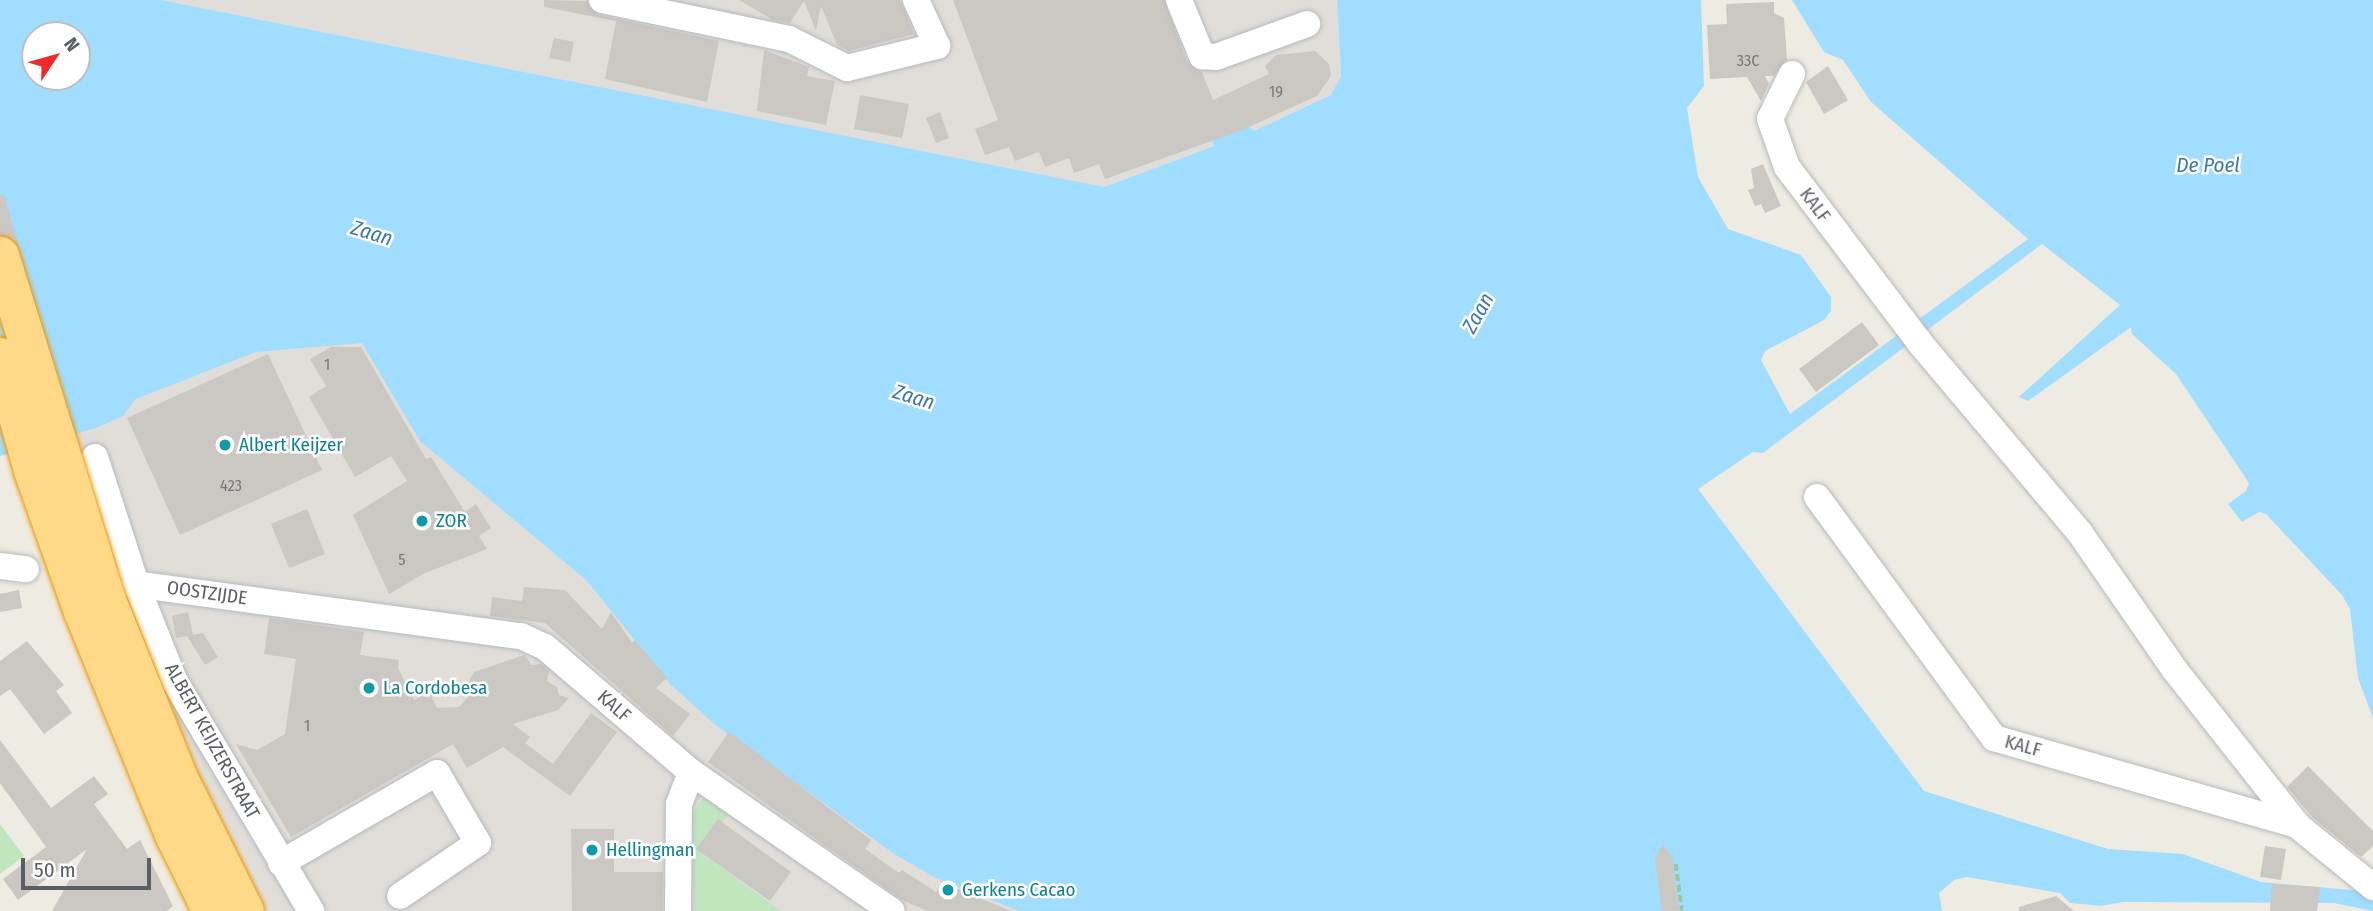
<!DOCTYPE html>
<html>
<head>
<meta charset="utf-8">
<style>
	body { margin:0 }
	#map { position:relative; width:2373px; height:911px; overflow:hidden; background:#eeebe2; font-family:"Fira Sans Condensed",sans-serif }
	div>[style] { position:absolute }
	.industrial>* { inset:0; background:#e1deda }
	.green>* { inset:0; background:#c1e6be }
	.water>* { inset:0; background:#a1ddff }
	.building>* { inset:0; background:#cbc7c2 }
	.path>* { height:3.5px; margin-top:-1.75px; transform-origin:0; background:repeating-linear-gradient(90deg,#97c8a1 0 7px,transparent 0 10.5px) }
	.roads { filter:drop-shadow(0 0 2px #b5b9bd) drop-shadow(0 0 2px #b5b9bd) }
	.minor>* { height:26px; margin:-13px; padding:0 13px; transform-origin:13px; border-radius:13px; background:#fff }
	.bridges { filter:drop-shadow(0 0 2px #f09500) drop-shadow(0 0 2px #f09500) }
	.highway-bridge>* { height:37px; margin:-18.5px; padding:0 18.5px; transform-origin:18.5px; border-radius:18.5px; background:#ffd988 }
	.dots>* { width:19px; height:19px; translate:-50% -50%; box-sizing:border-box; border:4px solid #fff; border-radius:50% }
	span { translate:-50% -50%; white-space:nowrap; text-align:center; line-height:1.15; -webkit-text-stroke:5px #fff; paint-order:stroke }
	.number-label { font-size:16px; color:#77797c }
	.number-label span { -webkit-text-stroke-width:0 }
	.street-label { font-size:19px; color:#5b5f64 }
	.culture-label { font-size:19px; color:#0d838f }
	.left { translate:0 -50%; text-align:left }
	.water-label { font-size:21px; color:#3a79ab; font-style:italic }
	.north { position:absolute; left:21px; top:21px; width:70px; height:70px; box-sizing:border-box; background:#fff; border:2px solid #bdbfc1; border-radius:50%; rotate:54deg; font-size:19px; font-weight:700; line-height:28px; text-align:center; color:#5b5f64 }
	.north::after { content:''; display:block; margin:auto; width:24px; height:32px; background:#ee2b29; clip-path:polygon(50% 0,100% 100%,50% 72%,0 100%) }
	.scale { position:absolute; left:21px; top:858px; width:130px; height:32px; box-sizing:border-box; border:4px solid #5b5f64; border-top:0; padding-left:9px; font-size:21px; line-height:24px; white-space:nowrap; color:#5b5f64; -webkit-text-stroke:5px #fff; paint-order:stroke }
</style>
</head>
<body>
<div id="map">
	<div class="industrial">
		<div style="clip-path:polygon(161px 0,1337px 0,1341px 76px,1332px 95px,1254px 131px,1212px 140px,1215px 146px,1104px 187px)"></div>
		<div style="clip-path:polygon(333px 277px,1151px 911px,198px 911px,13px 450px)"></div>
	</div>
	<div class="green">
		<div style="clip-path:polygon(704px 796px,731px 810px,700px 852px,781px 911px,694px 911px,692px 814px)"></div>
		<div style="clip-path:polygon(0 824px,24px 856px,0 874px)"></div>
	</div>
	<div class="water">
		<div style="clip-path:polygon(evenodd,0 0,161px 0,1104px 187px,1214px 146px,1212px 140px,1248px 126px,1254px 131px,1331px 95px,1341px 76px,1337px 0,1701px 0,1704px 86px,1687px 108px,1698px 177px,1728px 229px,1801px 255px,1831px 297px,1831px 311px,1824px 320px,1765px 351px,1761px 360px,1790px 414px,2028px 239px,1871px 102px,1843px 60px,1824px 52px,1792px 0,2373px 0,2373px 718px,2358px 678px,2350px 609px,2342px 595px,2266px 514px,2259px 512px,2242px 522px,2228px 504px,2246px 491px,2249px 483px,2176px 374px,2132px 334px,2131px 327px,2028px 401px,2019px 397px,2120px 305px,2042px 244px,1763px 453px,1753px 452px,1698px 489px,1924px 791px,2108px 849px,2183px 854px,2261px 882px,2363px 891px,2373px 897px,2373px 911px,2334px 903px,2123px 902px,2101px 906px,2070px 903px,2060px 893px,1967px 877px,1954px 880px,1939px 893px,1942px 911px,1019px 911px,936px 878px,894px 854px,713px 723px,670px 684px,587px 581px,420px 441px,362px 343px,256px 352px,136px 399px,123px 416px,96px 428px,0 456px,0 0,35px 35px,77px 35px,77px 77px,35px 77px,35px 35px)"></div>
	</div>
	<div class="building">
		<div style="clip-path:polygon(544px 0,587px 1px,599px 15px,719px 41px,707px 102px,605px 79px,616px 21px,544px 7px)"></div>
		<div style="clip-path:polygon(739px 0,900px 0,914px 34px,849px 51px,837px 45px,821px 6px,816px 31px,804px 1px,790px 23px,773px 20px)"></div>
		<div style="clip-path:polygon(953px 0,1164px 0,1187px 62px,1202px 72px,1213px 100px,1269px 74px,1265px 66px,1276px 55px,1315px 51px,1329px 64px,1331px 76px,1317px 96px,1240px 131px,1105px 179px,1099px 164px,1074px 173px,1069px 158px,1045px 167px,1039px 152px,1015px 161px,1009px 147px,985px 155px,975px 129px,998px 120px)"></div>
		<div style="clip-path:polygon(1774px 2px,1774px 13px,1784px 18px,1787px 60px,1774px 76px,1765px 76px,1769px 84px,1761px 101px,1747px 77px,1710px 79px,1707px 25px,1727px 24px,1726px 4px)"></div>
		<div style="clip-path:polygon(554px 38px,574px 42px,570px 62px,549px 58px)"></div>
		<div style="clip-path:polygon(764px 50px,809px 67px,807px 76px,835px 81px,826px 125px,757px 111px)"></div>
		<div style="clip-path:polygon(1828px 66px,1848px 100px,1824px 114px,1806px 82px)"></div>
		<div style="clip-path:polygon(860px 95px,909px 104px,902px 138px,854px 129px)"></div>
		<div style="clip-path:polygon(940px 112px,949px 138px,936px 143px,926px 118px)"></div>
		<div style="clip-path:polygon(1763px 164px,1781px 206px,1765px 213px,1761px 204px,1755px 206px,1748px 190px,1754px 188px,1751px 169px)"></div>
		<div style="clip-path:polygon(0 195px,4px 195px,19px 246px,0 235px)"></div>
		<div style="clip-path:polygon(1862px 322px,1879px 345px,1816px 392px,1799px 369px)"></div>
		<div style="clip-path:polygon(331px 347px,361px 347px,426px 459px,431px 457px,465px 512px,476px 504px,491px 528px,479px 536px,487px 549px,425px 573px,389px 594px,353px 515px,407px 481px,391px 456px,355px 477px,309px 397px,326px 386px,310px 359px)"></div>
		<div style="clip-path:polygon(268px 354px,322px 470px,180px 535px,127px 418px)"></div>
		<div style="clip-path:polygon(307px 509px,325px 554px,289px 568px,271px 524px)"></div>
		<div style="clip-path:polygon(524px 587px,565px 590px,602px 629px,611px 612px,632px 643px,635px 640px,667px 678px,656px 688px,690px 714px,673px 736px,545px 623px,490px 616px,492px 597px,522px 601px)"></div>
		<div style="clip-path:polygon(19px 590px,22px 608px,0 612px,0 594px)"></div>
		<div style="clip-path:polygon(188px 612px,193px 635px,176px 638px,172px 616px)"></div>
		<div style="clip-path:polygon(269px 618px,364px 632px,360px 655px,399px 660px,398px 668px,414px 700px,429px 692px,437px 708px,459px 707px,472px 693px,468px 683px,474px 672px,524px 655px,532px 665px,541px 664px,549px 671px,547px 681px,557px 687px,559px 695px,569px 698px,558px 710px,513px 724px,530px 737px,525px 743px,553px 764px,591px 713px,617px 732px,570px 796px,503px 747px,467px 768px,453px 744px,291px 837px,236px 744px,257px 750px,285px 734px,296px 659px,264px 654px)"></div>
		<div style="clip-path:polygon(203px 633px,218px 657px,205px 665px,187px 636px)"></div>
		<div style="clip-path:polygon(27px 641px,64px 685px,56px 691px,72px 713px,44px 734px,10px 689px,0 696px,0 661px)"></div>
		<div style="clip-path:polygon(729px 732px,871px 840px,865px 849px,899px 873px,902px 870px,936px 892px,941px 882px,1011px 911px,927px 911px,902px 900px,708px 762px)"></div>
		<div style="clip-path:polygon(0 740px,51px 808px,94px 776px,108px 794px,94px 804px,127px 849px,140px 840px,173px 906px,167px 911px,52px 911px,87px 849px,18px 900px,3px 879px,46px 847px,0 783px)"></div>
		<div style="clip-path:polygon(2308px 766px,2373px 831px,2373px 846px,2361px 857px,2313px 818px,2287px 787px)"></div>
		<div style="clip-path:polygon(718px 819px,791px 872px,770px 901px,696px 849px)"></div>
		<div style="clip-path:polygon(571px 829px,614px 829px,614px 872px,663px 872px,662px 911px,572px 911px)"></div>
		<div style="clip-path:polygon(1663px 845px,1672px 857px,1679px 911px,1662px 911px,1655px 858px)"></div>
		<div style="clip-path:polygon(2265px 846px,2286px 849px,2281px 880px,2260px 877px)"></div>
		<div style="clip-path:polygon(2272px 884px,2320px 887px,2317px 911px,2270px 911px)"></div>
		<div style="clip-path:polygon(2056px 896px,2074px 911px,2019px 911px,2019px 907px)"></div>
	</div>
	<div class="path">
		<div style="left:1676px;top:864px;width:47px;rotate:82.7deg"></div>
	</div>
	<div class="roads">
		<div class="minor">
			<div style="left:602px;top:0;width:191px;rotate:11.8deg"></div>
			<div style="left:789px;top:39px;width:65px;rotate:26.6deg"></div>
			<div style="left:847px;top:68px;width:93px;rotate:-13.7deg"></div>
			<div style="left:937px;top:46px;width:51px;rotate:-114.5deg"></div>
			<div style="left:1179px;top:0;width:61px;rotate:67.7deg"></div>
			<div style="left:1202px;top:56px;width:14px;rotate:4deg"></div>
			<div style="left:1216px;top:57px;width:97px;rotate:-19.9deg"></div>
			<div style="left:1792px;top:74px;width:50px;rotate:116.1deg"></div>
			<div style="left:1770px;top:119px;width:51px;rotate:70.5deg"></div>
			<div style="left:1787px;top:167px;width:221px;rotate:52.9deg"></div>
			<div style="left:1920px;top:343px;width:248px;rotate:49.9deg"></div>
			<div style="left:2080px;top:533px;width:165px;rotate:55.3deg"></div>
			<div style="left:2174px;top:669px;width:200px;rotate:51.7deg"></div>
			<div style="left:2298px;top:826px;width:97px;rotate:39.1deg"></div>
			<div style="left:95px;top:457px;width:133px;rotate:72.1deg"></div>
			<div style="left:136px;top:584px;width:103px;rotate:68.4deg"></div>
			<div style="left:174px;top:680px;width:269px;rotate:59.3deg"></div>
			<div style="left:1817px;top:497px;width:299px;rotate:53.7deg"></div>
			<div style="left:1994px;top:738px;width:315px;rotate:16deg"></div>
			<div style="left:0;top:566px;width:26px;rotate:7deg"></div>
			<div style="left:119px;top:582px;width:406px;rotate:7.7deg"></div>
			<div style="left:521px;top:636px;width:26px;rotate:25deg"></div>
			<div style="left:545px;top:647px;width:192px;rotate:40.6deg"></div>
			<div style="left:691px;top:772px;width:244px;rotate:34.7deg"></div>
			<div style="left:281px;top:863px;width:180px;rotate:-30deg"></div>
			<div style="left:437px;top:773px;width:81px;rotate:59.6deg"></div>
			<div style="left:478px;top:843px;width:94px;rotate:145.8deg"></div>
			<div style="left:678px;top:911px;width:107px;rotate:-89.5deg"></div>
			<div style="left:679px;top:804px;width:34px;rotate:-69deg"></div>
		</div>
	</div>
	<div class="bridges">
		<div class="highway-bridge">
			<div style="left:0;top:255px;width:361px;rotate:72.8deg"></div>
			<div style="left:107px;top:600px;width:192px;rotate:68deg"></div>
			<div style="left:179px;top:778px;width:148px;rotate:63.6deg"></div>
			<div style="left:0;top:356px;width:118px;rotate:74.3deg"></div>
			<div style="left:32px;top:470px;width:150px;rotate:70.5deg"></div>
			<div style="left:82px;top:611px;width:243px;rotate:67.8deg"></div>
			<div style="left:174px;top:836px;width:84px;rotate:63.7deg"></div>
		</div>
	</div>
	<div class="dots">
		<div style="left:225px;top:445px;background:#0f9aa8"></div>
		<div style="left:422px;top:521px;background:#0f9aa8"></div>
		<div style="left:369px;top:688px;background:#0f9aa8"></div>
		<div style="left:592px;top:850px;background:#0f9aa8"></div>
		<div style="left:948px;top:890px;background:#0f9aa8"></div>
	</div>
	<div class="number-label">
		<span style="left:1748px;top:61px">33C</span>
		<span style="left:1276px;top:92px">19</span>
		<span style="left:327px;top:365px">1</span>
		<span style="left:231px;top:486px">423</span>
		<span style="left:402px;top:560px">5</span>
		<span style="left:307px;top:726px">1</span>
	</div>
	<div class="street-label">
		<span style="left:1815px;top:205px;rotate:53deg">KALF</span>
		<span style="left:207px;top:593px;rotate:8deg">OOSTZIJDE</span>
		<span style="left:614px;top:706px;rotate:41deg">KALF</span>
		<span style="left:212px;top:741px;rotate:61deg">ALBERT KEIJZERSTRAAT</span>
		<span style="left:2023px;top:746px;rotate:15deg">KALF</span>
	</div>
	<div class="culture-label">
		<span class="left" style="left:239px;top:445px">Albert Keijzer</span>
		<span class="left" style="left:436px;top:521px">ZOR</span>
		<span class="left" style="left:383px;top:688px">La Cordobesa</span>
		<span class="left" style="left:606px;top:850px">Hellingman</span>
		<span class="left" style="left:962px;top:890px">Gerkens Cacao</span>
	</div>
	<div class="water-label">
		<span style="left:2208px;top:165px">De Poel</span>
		<span style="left:372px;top:233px;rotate:17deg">Zaan</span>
		<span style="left:1478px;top:313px;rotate:-61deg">Zaan</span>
		<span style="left:914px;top:397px;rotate:17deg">Zaan</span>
	</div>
	<div class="north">N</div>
	<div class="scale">50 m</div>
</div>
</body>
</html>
